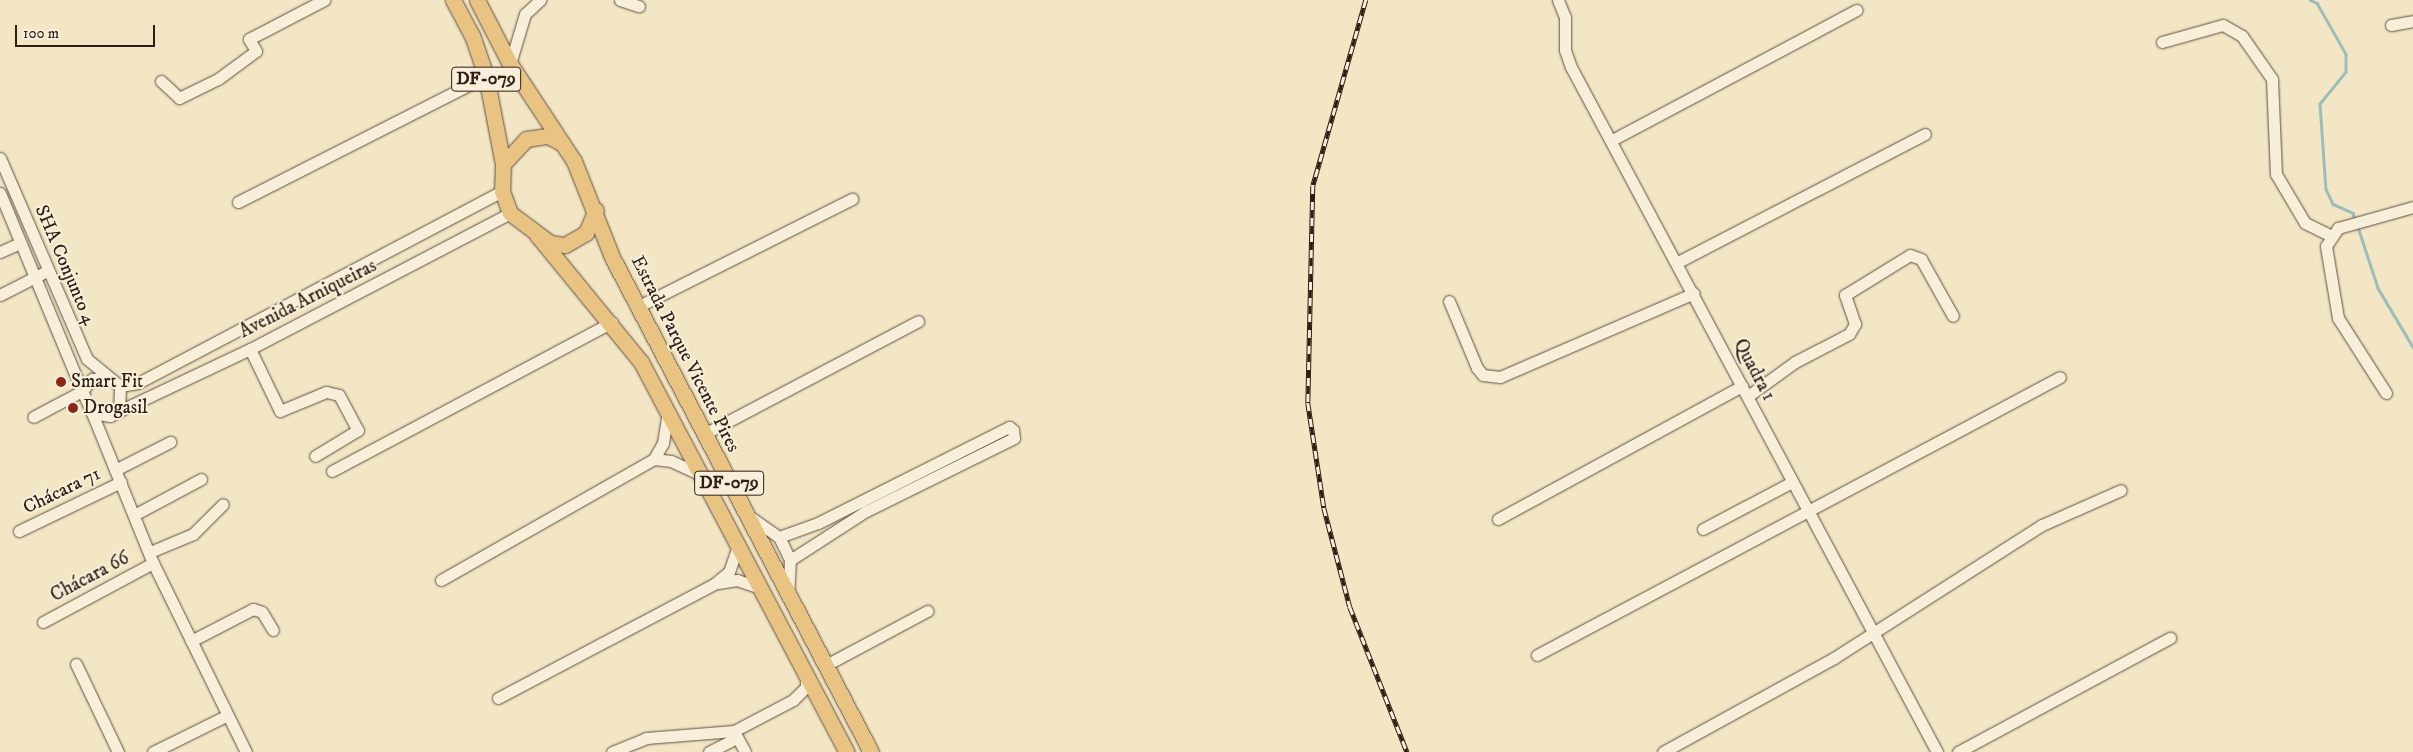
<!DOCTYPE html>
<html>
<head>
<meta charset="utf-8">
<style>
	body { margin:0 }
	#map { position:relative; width:2413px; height:752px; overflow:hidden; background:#f2e6c4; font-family:"IM FELL DW Pica",serif }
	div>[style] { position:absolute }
	.stream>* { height:2.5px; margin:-1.25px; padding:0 1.25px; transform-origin:1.25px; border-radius:1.25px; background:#9cbeb9 }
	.roads { filter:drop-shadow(0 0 1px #5f4e41) drop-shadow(0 0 1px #5f4e41) }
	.minor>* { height:11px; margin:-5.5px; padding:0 5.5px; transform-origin:5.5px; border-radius:5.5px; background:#f7efd9 }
	.major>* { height:15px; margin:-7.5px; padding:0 7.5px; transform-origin:7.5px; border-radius:7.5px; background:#e9c382 }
	.rail>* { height:4.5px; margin-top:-2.25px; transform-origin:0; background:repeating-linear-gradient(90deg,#f7efd9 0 8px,#2e1c15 0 16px); box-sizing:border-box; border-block:1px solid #2e1c15 }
	.dots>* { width:14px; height:14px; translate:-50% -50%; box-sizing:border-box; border:2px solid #f7efd9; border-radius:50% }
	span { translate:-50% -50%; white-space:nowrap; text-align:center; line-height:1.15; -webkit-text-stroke:4px #f7efd9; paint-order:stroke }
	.shield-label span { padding:1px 4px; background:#f7efd9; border:1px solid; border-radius:4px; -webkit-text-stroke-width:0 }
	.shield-label { font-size:18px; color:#2e1c15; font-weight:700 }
	.street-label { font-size:19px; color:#2e1c15 }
	.poi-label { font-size:19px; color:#2e1c15 }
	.left { translate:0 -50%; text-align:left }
	.scale { position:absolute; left:15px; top:25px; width:140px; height:22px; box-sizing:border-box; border:2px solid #2e1c15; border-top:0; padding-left:6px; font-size:15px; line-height:18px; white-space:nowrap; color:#2e1c15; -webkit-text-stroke:4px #f7efd9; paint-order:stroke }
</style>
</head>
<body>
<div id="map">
	<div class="stream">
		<div style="left:2310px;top:0;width:8px;rotate:23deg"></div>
		<div style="left:2317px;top:3px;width:59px;rotate:60.4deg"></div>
		<div style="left:2346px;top:54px;width:18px;rotate:90deg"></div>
		<div style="left:2346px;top:72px;width:41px;rotate:129.1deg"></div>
		<div style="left:2320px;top:104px;width:85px;rotate:86deg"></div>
		<div style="left:2326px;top:189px;width:17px;rotate:65deg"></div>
		<div style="left:2333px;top:204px;width:22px;rotate:24deg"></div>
		<div style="left:2353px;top:213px;width:7px;rotate:74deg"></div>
		<div style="left:2358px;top:227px;width:64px;rotate:71.8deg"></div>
		<div style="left:2378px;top:288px;width:69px;rotate:59.3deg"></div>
	</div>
	<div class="roads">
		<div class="minor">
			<div style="left:620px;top:0;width:20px;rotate:18deg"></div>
			<div style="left:1558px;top:0;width:18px;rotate:68deg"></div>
			<div style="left:1565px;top:17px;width:33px;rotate:90deg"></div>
			<div style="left:1565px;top:50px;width:18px;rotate:71deg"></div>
			<div style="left:1571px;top:67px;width:777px;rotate:61.88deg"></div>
			<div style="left:2391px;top:25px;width:22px;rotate:-10deg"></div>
			<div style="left:2162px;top:42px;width:63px;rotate:-15.6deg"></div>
			<div style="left:2223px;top:25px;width:22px;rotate:30deg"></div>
			<div style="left:2242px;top:36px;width:52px;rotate:55.1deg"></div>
			<div style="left:2272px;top:79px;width:95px;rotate:87.6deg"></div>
			<div style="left:2276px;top:174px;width:57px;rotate:59.4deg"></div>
			<div style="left:2305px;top:223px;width:28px;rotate:26deg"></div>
			<div style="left:510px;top:64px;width:52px;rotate:-73.3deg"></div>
			<div style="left:525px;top:14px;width:21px;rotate:-43deg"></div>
			<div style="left:161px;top:81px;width:25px;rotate:43deg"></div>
			<div style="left:179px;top:98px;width:43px;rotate:-26deg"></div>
			<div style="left:218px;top:79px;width:47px;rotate:-36.4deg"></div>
			<div style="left:256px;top:51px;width:14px;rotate:-120deg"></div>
			<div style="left:249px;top:39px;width:85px;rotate:-27.5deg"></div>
			<div style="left:1612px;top:140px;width:277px;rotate:-28deg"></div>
			<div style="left:0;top:158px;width:219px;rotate:66.6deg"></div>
			<div style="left:87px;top:359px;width:43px;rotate:39.3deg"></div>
			<div style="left:120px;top:386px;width:25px;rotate:92deg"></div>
			<div style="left:119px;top:411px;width:10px;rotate:151deg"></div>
			<div style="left:110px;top:416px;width:18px;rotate:-171deg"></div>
			<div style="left:92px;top:413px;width:24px;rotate:-114deg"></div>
			<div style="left:82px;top:391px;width:16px;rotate:-50deg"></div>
			<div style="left:92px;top:379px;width:17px;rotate:-3deg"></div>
			<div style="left:0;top:193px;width:214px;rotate:67.5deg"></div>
			<div style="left:82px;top:391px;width:55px;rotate:152deg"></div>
			<div style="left:238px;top:202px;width:278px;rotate:-26.9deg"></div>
			<div style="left:0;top:252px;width:22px;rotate:-24deg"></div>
			<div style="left:1678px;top:262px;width:278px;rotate:-27.4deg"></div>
			<div style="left:0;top:295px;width:48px;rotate:-27.1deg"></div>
			<div style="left:1449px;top:301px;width:73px;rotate:67.3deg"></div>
			<div style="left:1477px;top:368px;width:9px;rotate:49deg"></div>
			<div style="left:1483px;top:375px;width:17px;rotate:7deg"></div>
			<div style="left:1500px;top:377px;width:211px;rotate:-23.4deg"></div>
			<div style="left:637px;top:307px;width:241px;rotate:-26.7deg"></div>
			<div style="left:250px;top:349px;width:69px;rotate:64.2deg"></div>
			<div style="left:280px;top:411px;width:50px;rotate:-22.4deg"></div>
			<div style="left:326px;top:392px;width:13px;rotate:13deg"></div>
			<div style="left:339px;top:395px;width:40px;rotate:62deg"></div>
			<div style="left:358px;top:430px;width:50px;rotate:148.8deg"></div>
			<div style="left:120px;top:386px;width:18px;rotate:-9deg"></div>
			<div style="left:138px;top:383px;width:412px;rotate:-27.8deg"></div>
			<div style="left:2386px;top:393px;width:89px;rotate:-122.6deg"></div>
			<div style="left:2338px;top:318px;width:73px;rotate:-99.5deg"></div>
			<div style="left:2326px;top:246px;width:22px;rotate:-56deg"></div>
			<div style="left:2338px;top:228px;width:78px;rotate:-15.6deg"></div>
			<div style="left:1748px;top:396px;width:58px;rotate:-35.9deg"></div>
			<div style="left:1795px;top:362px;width:61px;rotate:-27.4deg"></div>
			<div style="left:1849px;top:334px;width:12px;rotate:-59deg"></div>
			<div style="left:1855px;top:324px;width:31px;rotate:-109deg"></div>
			<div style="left:1845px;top:295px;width:76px;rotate:-31.6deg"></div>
			<div style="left:1910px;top:255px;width:12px;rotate:20deg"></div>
			<div style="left:1921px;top:259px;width:65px;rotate:60.7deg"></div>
			<div style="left:119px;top:411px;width:145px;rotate:-25.3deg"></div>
			<div style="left:250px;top:349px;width:293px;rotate:-27.6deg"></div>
			<div style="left:92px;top:413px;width:162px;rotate:67.9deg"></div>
			<div style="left:153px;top:563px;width:211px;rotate:63.8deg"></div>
			<div style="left:704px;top:434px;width:242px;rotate:-27.8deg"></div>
			<div style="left:654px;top:459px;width:17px;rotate:7deg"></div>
			<div style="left:671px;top:461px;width:31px;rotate:25deg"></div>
			<div style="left:115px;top:470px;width:62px;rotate:-27deg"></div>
			<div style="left:332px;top:471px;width:317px;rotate:-28deg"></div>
			<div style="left:746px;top:514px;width:40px;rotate:34.9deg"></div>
			<div style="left:779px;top:537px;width:25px;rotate:64deg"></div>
			<div style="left:790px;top:560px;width:35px;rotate:93deg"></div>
			<div style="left:134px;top:515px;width:76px;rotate:-28.2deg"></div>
			<div style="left:1498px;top:519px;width:278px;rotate:-28.6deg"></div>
			<div style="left:1703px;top:529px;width:101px;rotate:-27.8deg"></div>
			<div style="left:19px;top:531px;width:113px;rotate:-25.7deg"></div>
			<div style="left:779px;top:537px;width:41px;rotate:-19.7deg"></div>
			<div style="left:818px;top:523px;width:214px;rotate:-26.7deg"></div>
			<div style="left:1009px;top:427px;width:5px;rotate:37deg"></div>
			<div style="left:1013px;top:430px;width:8px;rotate:83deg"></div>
			<div style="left:1014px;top:438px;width:165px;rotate:153.7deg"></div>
			<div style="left:866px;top:511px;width:90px;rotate:147.2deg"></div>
			<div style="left:150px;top:552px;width:47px;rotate:-22.7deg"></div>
			<div style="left:193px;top:534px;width:42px;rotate:-45deg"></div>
			<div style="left:441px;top:580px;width:245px;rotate:-29.6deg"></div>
			<div style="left:654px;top:459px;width:18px;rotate:-61deg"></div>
			<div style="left:663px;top:443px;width:32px;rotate:-81deg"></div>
			<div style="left:718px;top:583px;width:19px;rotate:-9deg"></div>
			<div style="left:737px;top:580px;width:24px;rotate:19deg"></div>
			<div style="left:43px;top:622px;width:125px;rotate:-28.2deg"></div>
			<div style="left:191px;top:641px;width:70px;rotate:-27.3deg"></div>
			<div style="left:253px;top:609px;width:9px;rotate:18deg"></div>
			<div style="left:262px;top:612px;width:21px;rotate:59deg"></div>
			<div style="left:1537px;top:655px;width:592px;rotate:-27.99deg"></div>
			<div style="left:76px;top:664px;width:98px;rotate:64.5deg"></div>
			<div style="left:826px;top:665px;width:115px;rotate:-28.1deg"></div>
			<div style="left:498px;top:698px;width:244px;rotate:-27.8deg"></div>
			<div style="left:714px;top:584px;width:19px;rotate:-39deg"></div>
			<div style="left:729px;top:572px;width:28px;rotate:-71deg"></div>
			<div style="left:735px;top:733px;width:21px;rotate:62deg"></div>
			<div style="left:153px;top:752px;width:81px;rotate:-26.3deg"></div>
			<div style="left:612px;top:752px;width:37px;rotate:-22deg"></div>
			<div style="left:646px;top:738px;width:88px;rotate:-4.5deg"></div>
			<div style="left:734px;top:731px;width:67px;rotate:-27.7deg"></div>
			<div style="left:793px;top:700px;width:18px;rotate:-45deg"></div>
			<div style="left:806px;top:687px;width:10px;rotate:-90deg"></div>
			<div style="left:709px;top:752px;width:31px;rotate:-27deg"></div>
			<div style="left:1663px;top:752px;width:195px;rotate:-28.8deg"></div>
			<div style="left:1834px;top:658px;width:247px;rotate:-32.6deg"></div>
			<div style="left:2042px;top:525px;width:86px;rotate:-23.9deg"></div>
			<div style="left:1958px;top:752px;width:241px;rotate:-28.3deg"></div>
		</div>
		<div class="major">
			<div style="left:453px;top:0;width:40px;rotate:62deg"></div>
			<div style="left:472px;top:35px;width:43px;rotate:71.1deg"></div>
			<div style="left:486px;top:76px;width:90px;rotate:79.1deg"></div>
			<div style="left:503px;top:164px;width:27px;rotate:92deg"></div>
			<div style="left:502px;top:191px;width:23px;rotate:70deg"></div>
			<div style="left:510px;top:213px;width:50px;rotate:36.9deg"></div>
			<div style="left:550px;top:243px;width:15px;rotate:8deg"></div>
			<div style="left:565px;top:245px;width:24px;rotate:-30deg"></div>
			<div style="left:586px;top:233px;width:25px;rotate:-67deg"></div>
			<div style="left:477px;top:0;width:72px;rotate:62.7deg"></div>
			<div style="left:510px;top:64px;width:116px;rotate:56.6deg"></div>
			<div style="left:574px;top:161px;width:103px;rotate:68.4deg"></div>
			<div style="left:612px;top:257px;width:559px;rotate:62.38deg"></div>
			<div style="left:503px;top:164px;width:34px;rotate:-47deg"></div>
			<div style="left:526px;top:139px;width:22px;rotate:-8deg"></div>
			<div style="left:548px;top:136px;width:16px;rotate:27deg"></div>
			<div style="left:537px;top:235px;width:164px;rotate:50.7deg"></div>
			<div style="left:641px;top:362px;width:441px;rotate:62.2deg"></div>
		</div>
	</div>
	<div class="rail">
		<div style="left:1366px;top:0;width:193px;rotate:105.9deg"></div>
		<div style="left:1313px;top:186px;width:217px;rotate:91.3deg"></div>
		<div style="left:1308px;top:403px;width:106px;rotate:81.3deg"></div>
		<div style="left:1324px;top:508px;width:102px;rotate:75.3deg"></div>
		<div style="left:1350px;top:607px;width:156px;rotate:68.5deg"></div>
	</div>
	<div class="dots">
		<div style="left:61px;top:382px;background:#8f2418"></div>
		<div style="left:73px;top:408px;background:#8f2418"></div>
	</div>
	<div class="shield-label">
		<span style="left:486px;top:79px">DF-079</span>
		<span style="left:729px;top:483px">DF-079</span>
	</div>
	<div class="street-label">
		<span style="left:65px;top:265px;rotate:67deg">SHA Conjunto 4</span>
		<span style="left:308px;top:299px;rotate:-27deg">Avenida Arniqueiras</span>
		<span style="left:685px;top:354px;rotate:63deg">Estrada Parque Vicente Pires</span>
		<span style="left:1754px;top:370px;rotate:62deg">Quadra 1</span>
		<span style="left:62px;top:491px;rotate:-26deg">Chácara 71</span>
		<span style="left:90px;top:577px;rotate:-28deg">Chácara 66</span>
	</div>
	<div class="poi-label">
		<span class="left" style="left:71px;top:382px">Smart Fit</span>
		<span class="left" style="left:83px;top:408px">Drogasil</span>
	</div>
	<div class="scale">100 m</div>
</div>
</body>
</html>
